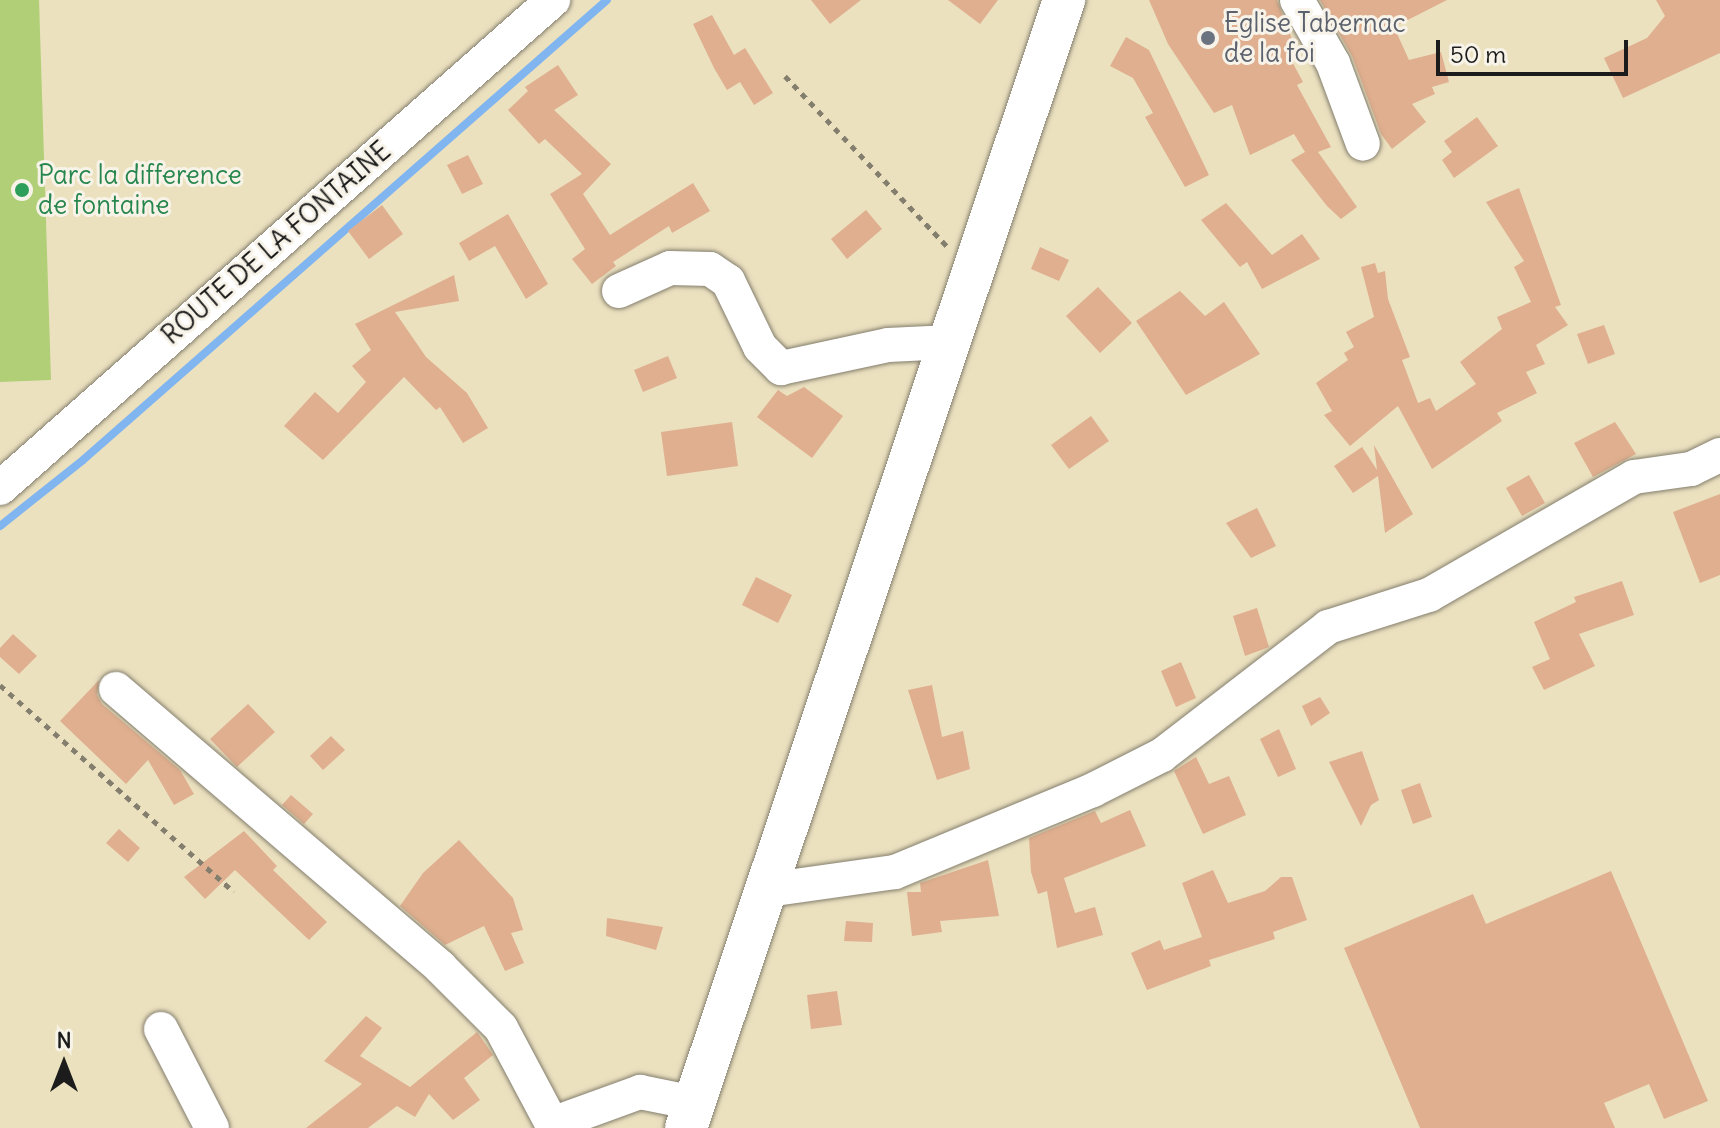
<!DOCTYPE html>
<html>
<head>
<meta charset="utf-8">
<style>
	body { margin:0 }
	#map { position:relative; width:1720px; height:1128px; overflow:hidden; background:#ebe1bf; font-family:Delius,sans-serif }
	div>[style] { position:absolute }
	.green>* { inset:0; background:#b0cf77 }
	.stream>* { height:8px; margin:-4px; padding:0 4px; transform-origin:4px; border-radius:4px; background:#81b5ef }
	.building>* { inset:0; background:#dfaf8f }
	.path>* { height:5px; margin-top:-2.5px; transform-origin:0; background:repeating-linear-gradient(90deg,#847e6e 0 6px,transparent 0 12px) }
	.roads { filter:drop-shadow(0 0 2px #847e6e) drop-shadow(0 0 2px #847e6e) }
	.minor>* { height:34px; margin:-17px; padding:0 17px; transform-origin:17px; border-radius:17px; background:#fff }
	.major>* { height:42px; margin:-21px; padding:0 21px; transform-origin:21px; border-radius:21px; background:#fff }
	.dots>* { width:22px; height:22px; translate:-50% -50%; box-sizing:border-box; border:4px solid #f7f3e8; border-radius:50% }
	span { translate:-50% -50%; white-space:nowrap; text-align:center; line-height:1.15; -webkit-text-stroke:6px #f7f3e8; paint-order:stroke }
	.worship-label { font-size:26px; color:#5b616d }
	.left { translate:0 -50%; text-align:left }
	.leisure-label { font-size:26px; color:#27864d }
	.street-label { font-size:26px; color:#1c1c1c }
	.north { position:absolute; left:24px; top:1024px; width:80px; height:80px; -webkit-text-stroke:6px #f7f3e8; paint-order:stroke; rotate:0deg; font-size:22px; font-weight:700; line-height:32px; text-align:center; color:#1c1c1c }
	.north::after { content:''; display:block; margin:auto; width:28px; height:36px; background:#1c1c1c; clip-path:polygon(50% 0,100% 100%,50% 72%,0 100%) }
	.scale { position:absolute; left:1436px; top:40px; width:192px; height:36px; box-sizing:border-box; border:4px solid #1c1c1c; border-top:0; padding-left:10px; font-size:24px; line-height:28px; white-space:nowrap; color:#1c1c1c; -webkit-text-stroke:6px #f7f3e8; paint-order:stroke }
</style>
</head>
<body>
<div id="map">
	<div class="green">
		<div style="clip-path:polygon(0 0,39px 0,51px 380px,0 382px)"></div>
	</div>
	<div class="stream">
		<div style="left:0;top:526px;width:106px;rotate:-38.5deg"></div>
		<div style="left:83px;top:460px;width:697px;rotate:-41.28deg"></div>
	</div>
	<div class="building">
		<div style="clip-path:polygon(811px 0,861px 0,830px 24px)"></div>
		<div style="clip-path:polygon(948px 0,998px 0,980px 24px)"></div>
		<div style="clip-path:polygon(1149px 0,1277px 0,1297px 52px,1289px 56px,1303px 82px,1297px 85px,1331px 147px,1318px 152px,1357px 207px,1341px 219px,1327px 206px,1291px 160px,1305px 152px,1294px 134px,1250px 155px,1232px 105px,1214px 113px,1168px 44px)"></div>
		<div style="clip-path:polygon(1320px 0,1447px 0,1394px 27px,1409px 60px,1441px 52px,1449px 82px,1432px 87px,1435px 94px,1412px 104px,1426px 122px,1392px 149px,1381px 134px,1352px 56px)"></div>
		<div style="clip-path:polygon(1656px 0,1720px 0,1720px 53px,1623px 98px,1604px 58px,1647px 38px,1665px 16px)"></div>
		<div style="clip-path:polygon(712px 15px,734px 55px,745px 48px,773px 93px,754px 105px,740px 82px,727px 90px,714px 68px,693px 24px)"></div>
		<div style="clip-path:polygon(1126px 37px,1149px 50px,1209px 175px,1185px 187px,1145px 117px,1153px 113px,1133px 78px,1110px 66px)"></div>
		<div style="clip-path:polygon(558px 65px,578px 95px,554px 110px,611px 164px,583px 194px,610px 235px,693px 183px,710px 211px,672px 233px,669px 226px,613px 262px,616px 266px,592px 284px,572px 259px,585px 249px,550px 194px,582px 174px,545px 139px,539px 144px,508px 110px,528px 91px,525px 87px)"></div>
		<div style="clip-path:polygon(1477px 117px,1498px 146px,1454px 178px,1442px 160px,1452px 152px,1444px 141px)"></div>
		<div style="clip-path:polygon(468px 155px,483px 184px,462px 194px,447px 165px)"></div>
		<div style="clip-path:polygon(1519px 188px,1561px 305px,1555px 307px,1568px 325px,1536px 345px,1545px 364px,1526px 372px,1537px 393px,1497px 413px,1502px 421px,1432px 469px,1398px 406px,1350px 446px,1324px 415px,1332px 411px,1316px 383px,1348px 360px,1344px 353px,1354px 347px,1346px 332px,1374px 317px,1361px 267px,1375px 263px,1378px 273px,1385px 271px,1388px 299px,1410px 357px,1402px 360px,1418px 403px,1430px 398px,1436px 411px,1476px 384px,1460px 362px,1502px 329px,1497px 317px,1531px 302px,1514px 267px,1524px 261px,1486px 202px)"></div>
		<div style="clip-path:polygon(1226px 203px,1272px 255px,1302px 234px,1320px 259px,1262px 289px,1247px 262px,1240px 267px,1201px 220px)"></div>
		<div style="clip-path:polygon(382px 205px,403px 234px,369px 259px,348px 231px)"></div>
		<div style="clip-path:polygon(866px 210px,882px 229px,847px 259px,831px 239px)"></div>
		<div style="clip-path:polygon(508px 214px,548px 284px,526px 299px,495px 246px,469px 261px,459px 243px)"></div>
		<div style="clip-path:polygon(1040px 247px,1069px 260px,1059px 281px,1031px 269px)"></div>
		<div style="clip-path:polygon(454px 275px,459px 301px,395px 312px,426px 357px,467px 393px,488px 428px,463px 443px,440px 407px,436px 410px,404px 377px,323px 460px,284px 426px,315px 392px,338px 413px,366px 382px,352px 366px,371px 350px,355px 324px)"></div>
		<div style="clip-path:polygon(1098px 287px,1132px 323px,1100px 353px,1066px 316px)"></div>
		<div style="clip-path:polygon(1180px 291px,1205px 316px,1224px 302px,1260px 354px,1186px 395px,1136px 321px)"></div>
		<div style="clip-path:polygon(1604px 325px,1615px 354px,1588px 364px,1577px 334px)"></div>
		<div style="clip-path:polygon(668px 356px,677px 378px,643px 392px,634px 370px)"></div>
		<div style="clip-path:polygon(804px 387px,843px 416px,812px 458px,757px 417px,778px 390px,787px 396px)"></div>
		<div style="clip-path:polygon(1091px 416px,1109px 441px,1069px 469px,1051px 445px)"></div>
		<div style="clip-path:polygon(732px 422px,738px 466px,667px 476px,661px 432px)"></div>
		<div style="clip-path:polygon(1615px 422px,1636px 454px,1593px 477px,1574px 443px)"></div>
		<div style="clip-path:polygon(1374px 445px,1413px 514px,1385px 533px,1378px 476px,1353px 493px,1334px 466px,1362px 447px,1377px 470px)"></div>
		<div style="clip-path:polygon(1529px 475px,1545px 503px,1522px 516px,1506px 488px)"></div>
		<div style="clip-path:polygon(1720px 494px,1720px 575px,1700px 583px,1673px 512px)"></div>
		<div style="clip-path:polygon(1257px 508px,1276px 546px,1251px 558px,1226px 523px)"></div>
		<div style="clip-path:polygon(756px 577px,792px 595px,778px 623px,742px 605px)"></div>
		<div style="clip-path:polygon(1622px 581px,1634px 615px,1579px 634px,1595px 666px,1544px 690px,1532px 667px,1550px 659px,1534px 622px,1576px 602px,1574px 597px)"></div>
		<div style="clip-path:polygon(1257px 608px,1269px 647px,1245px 656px,1233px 616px)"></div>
		<div style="clip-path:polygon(13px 634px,37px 656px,19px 674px,0 657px,0 648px)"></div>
		<div style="clip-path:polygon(1181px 662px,1196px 698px,1176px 707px,1161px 671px)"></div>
		<div style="clip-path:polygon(99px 680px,97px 695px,102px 704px,180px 770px,194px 794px,174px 805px,148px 760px,126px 784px,60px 721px)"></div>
		<div style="clip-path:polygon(932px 685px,942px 737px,963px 731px,970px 769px,937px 780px,908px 690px)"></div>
		<div style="clip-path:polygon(1320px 697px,1330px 713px,1311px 726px,1302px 706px)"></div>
		<div style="clip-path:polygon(248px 704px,275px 732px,237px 767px,210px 739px)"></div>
		<div style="clip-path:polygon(1279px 729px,1296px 769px,1278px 777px,1260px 739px)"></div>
		<div style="clip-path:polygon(331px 736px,345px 750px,323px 770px,310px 756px)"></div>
		<div style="clip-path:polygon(1362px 751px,1379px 800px,1371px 805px,1361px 826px,1329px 762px)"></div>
		<div style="clip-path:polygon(1196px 757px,1209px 784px,1229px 776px,1246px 815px,1203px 834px,1174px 771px)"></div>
		<div style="clip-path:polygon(1420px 783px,1432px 817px,1413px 824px,1401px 790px)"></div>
		<div style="clip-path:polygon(291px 795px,313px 814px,304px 824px,282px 805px)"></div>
		<div style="clip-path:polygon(1130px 810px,1146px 846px,1064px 878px,1075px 913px,1095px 907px,1103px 935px,1057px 948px,1047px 891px,1038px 894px,1031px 872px,1029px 838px,1095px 811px,1101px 823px)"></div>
		<div style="clip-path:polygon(119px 829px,140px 848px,128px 862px,106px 843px)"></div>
		<div style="clip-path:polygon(244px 831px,277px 866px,273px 870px,327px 922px,309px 940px,235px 870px,205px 899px,184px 877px)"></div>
		<div style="clip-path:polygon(459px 840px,513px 898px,523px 930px,511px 933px,524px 963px,505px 971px,484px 926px,445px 945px,400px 906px,423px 873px)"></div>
		<div style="clip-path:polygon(988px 860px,999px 916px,940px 921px,942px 932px,912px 936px,907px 892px,921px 892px,920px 883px)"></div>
		<div style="clip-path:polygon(1213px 870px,1228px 903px,1265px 891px,1281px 877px,1292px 877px,1307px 920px,1273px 932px,1275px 939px,1209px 960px,1211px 966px,1147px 990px,1131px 953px,1160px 940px,1164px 950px,1202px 937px,1182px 883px)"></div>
		<div style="clip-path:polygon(1611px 871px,1708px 1101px,1664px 1119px,1649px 1084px,1604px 1103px,1615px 1128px,1420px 1128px,1344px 948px,1473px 894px,1486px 924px)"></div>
		<div style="clip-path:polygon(607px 918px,663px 927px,656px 950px,606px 936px)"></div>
		<div style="clip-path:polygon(846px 921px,873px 923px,872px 942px,844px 941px)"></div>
		<div style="clip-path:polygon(837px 991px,842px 1025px,811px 1029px,807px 995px)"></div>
		<div style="clip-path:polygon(366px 1016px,382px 1028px,360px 1056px,410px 1087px,477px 1032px,493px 1055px,464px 1078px,480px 1100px,453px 1120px,429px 1094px,415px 1117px,397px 1106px,368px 1128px,306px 1128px,362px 1084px,324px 1061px)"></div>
	</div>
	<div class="path">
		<div style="left:785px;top:76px;width:235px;rotate:46.4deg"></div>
		<div style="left:0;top:685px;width:312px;rotate:41.5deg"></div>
	</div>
	<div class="roads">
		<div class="minor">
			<div style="left:1297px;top:0;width:73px;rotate:60.3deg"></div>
			<div style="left:1333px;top:63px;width:86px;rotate:69.7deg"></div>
			<div style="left:619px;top:291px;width:56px;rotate:-24.3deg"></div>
			<div style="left:670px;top:268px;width:40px;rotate:1.4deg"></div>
			<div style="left:710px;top:269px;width:22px;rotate:34deg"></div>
			<div style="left:728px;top:281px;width:73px;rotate:64.1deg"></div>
			<div style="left:760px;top:347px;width:30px;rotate:45deg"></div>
			<div style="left:781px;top:368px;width:109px;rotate:-12.1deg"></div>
			<div style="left:888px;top:345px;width:62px;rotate:-2.8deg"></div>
			<div style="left:0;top:488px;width:738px;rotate:-41.43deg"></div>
			<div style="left:116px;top:689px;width:427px;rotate:40.6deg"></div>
			<div style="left:440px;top:967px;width:86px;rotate:45deg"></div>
			<div style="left:501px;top:1028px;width:109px;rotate:62deg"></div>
			<div style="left:552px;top:1124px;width:94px;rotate:-20deg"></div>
			<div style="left:640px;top:1092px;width:55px;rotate:11.5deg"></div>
			<div style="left:767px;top:890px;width:129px;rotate:-8deg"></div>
			<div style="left:895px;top:872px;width:214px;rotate:-22.5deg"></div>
			<div style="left:1093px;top:790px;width:77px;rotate:-26.9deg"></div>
			<div style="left:1162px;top:755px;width:210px;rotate:-37.6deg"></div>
			<div style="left:1328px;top:627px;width:106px;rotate:-17.6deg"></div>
			<div style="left:1429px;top:595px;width:237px;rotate:-29.9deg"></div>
			<div style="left:1634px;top:477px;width:58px;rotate:-8deg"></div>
			<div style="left:1691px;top:469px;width:32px;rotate:-26deg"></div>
			<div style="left:161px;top:1029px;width:111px;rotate:62.7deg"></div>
		</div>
		<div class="major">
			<div style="left:686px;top:1128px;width:1190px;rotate:-71.47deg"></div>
		</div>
	</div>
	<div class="dots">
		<div style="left:1208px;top:38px;background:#6b7280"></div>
		<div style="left:22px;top:190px;background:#2e9e5b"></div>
	</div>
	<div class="worship-label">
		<span class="left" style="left:1224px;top:38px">Eglise Tabernac<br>de la foi</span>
	</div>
	<div class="leisure-label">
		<span class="left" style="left:38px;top:190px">Parc la difference<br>de fontaine</span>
	</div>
	<div class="street-label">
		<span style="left:276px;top:243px;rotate:-41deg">ROUTE DE LA FONTAINE</span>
	</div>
	<div class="north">N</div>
	<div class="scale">50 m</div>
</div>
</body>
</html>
